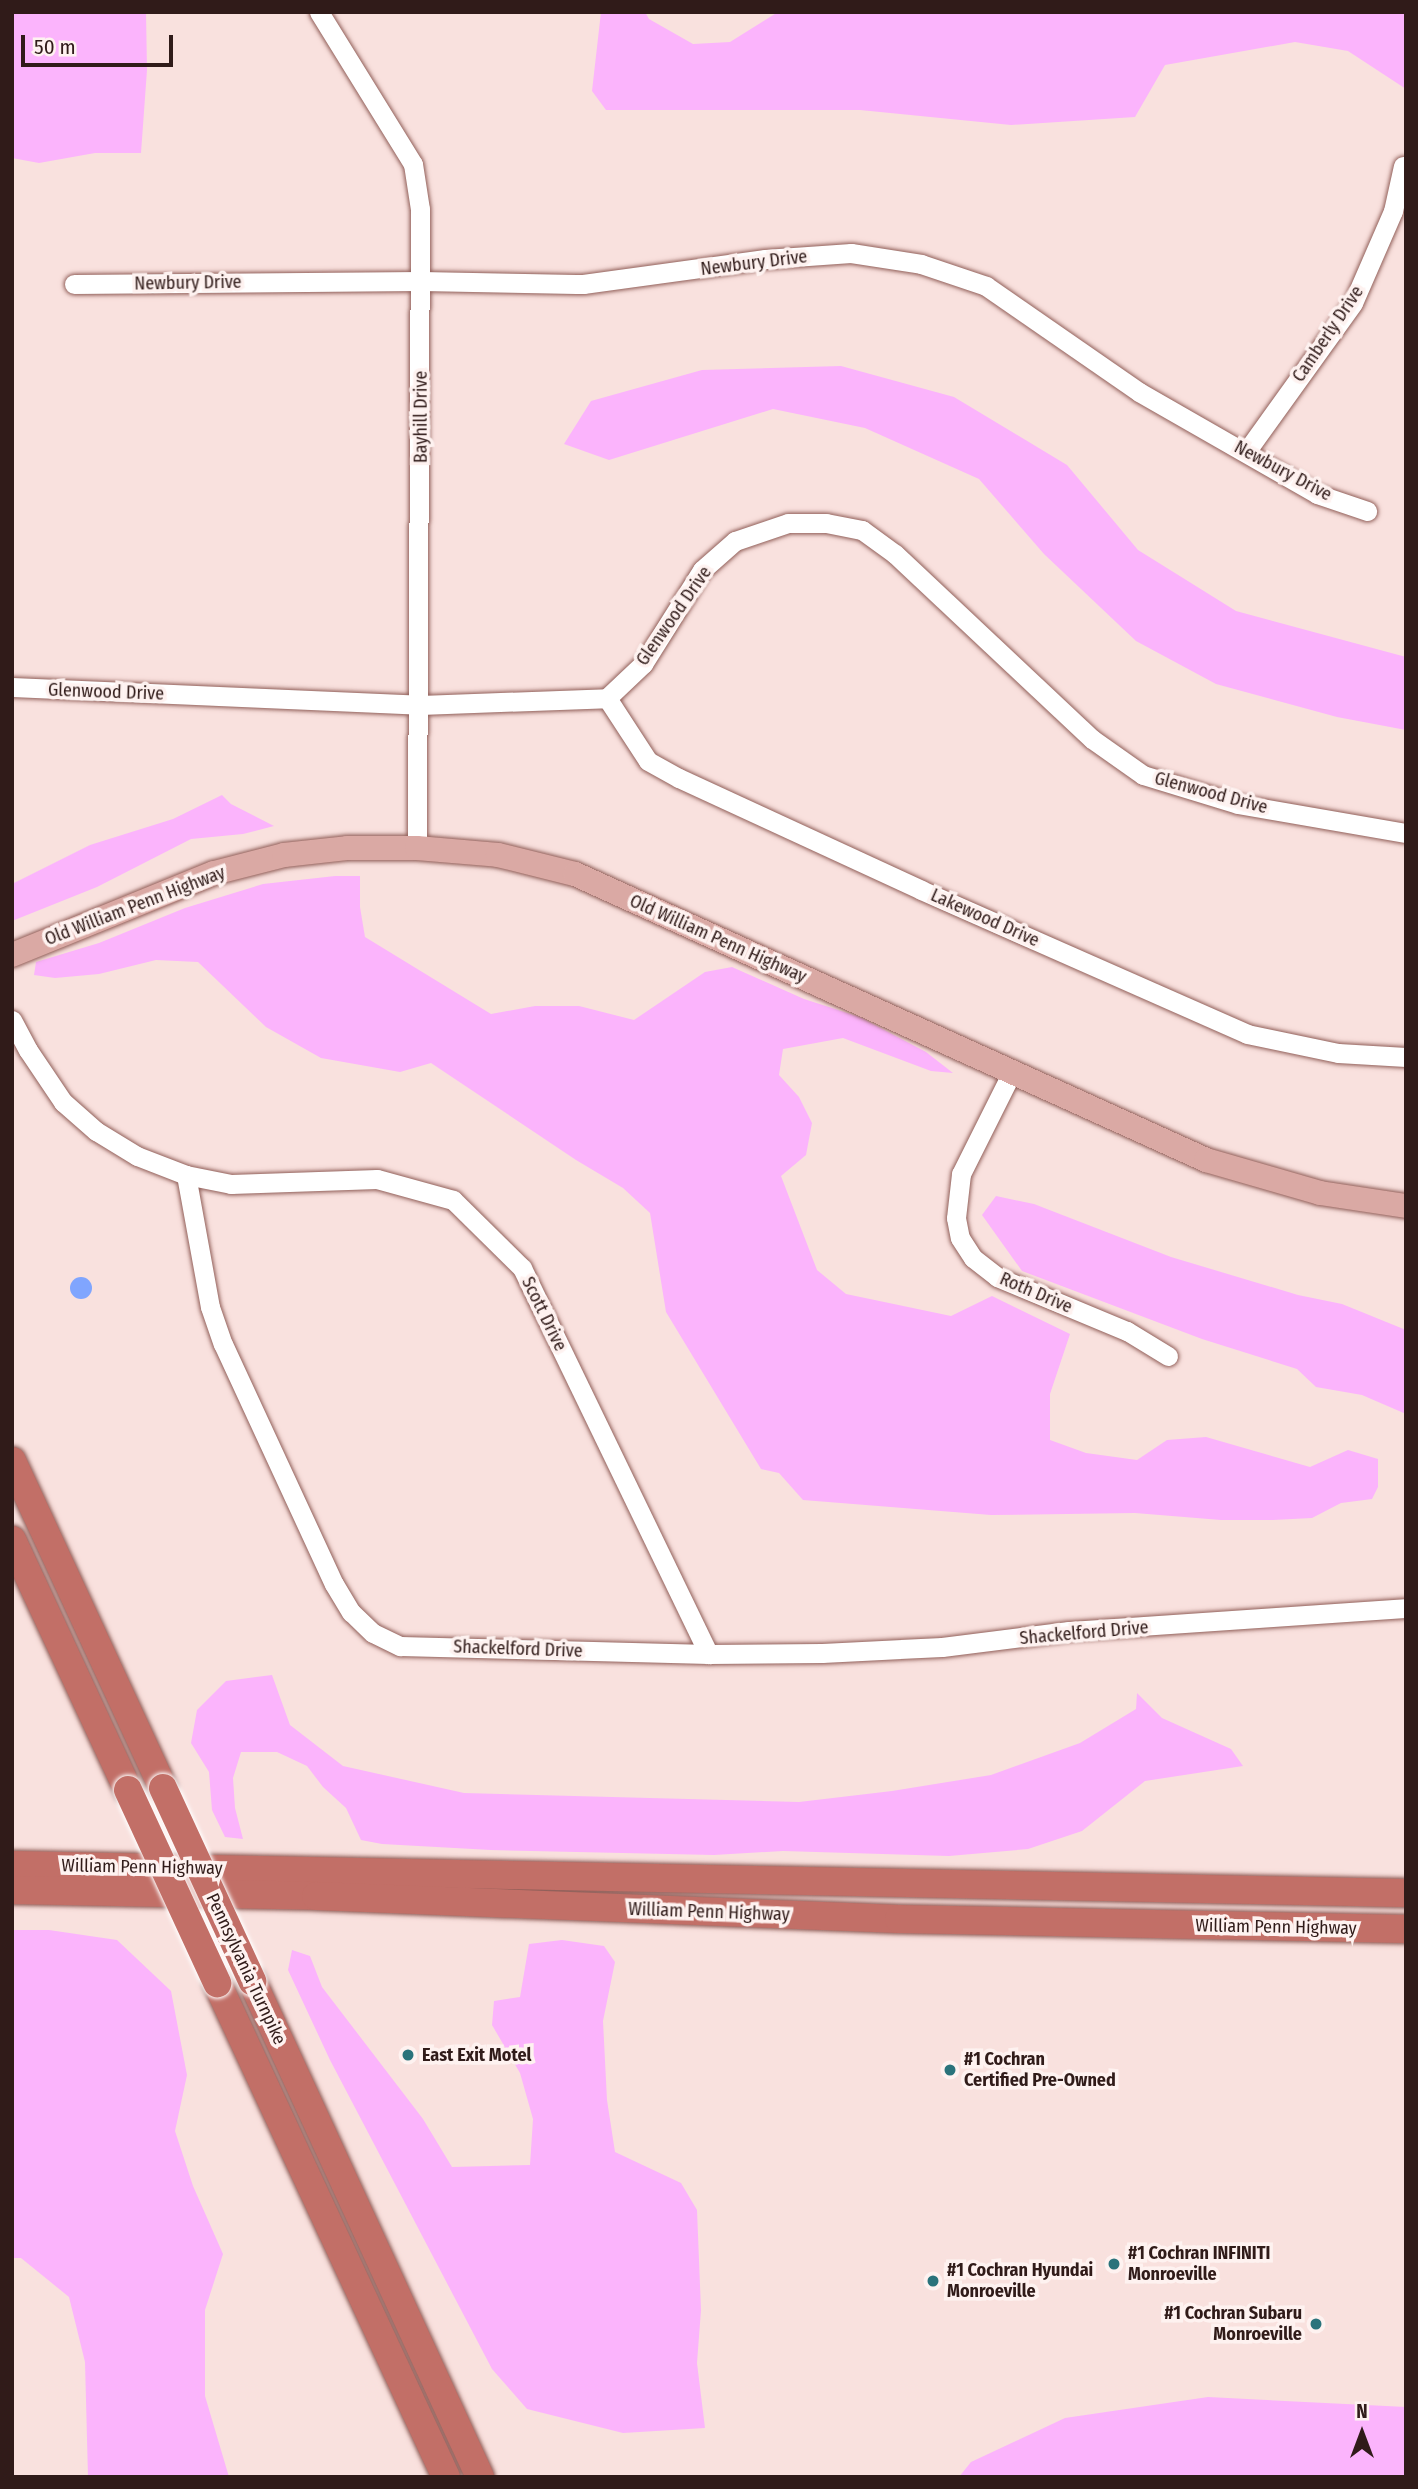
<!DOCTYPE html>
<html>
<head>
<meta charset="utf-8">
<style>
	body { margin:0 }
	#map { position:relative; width:1418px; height:2489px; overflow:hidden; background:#f9e1de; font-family:"Fira Sans Condensed",sans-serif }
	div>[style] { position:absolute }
	.green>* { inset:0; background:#fbb4fc }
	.water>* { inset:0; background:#80a5fe }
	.round { border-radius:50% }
	.roads { filter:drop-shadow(0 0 2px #915f59) drop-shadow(0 0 2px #915f59) }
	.minor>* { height:19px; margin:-9.5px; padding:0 9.5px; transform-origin:9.5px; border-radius:9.5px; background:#fff }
	.major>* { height:24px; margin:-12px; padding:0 12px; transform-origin:12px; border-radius:12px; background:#daa9a4 }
	.highway>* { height:28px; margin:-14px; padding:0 14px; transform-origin:14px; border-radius:14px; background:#c26f67 }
	.bridges { filter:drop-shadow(0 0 2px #fff) drop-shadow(0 0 2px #fff) }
	.highway-bridge>* { height:28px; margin:-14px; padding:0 14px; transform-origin:14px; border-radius:14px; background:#c26f67 }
	.dots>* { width:19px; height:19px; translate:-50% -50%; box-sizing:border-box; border:4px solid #fef2f0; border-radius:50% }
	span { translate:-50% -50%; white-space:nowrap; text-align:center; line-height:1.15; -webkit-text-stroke:7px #fef2f0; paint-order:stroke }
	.street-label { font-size:18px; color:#301b19 }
	.poi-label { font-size:18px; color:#301b19; font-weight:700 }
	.left { translate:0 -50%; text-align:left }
	.right { translate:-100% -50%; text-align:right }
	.frame { position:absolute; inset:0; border:14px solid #301b19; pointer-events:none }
	.north { position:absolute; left:1327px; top:2398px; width:70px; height:70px; -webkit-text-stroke:5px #fef2f0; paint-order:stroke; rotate:0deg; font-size:19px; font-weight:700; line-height:28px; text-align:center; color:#301b19 }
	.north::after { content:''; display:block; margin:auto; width:24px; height:32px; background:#301b19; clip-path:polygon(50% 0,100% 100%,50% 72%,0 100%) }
	.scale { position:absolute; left:21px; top:35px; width:152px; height:32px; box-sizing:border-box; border:4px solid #301b19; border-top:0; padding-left:9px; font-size:21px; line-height:24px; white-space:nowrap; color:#301b19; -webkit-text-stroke:5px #fef2f0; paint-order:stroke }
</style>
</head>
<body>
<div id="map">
	<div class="green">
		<div style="clip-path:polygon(12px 12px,146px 12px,147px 70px,141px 153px,95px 153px,39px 163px,12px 158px)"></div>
		<div style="clip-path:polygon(601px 12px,645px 12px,649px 19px,693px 44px,730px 42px,778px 12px,1406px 12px,1406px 89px,1348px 51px,1295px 42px,1165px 65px,1135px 117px,1011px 125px,860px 110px,606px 110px,592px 91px)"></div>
		<div style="clip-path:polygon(841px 366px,954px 397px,1067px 465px,1138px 550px,1236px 611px,1406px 657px,1406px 730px,1337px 717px,1216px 684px,1136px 641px,1044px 554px,979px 479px,865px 428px,773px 409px,609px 460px,564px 444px,591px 401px,702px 370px)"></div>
		<div style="clip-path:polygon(222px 795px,231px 804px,274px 826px,243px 834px,191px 839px,97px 887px,12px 921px,12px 884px,90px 845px,173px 819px)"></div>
		<div style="clip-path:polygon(335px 876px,360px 876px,360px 907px,365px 937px,491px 1014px,535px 1006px,579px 1006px,634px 1020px,705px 972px,732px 967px,804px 999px,860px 1017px,926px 1052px,953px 1073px,931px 1071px,843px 1038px,783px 1049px,779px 1075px,799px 1097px,812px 1123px,806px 1155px,781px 1176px,817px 1270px,846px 1294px,951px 1316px,992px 1296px,1070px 1334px,1050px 1394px,1050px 1440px,1086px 1453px,1137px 1460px,1167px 1440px,1206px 1437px,1310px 1467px,1348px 1450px,1378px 1459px,1378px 1487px,1372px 1499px,1341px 1503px,1312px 1518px,1273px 1520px,1221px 1520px,1135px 1513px,991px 1515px,803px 1500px,779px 1473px,761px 1469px,666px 1312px,650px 1213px,623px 1188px,576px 1160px,431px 1063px,400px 1072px,321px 1058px,266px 1027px,198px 962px,156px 960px,99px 974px,55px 978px,34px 975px,36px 962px,99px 943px,185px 908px,263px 884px)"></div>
		<div style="clip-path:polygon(996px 1196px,1034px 1204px,1171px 1257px,1298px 1295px,1342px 1304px,1406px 1330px,1406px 1414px,1362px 1395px,1316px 1387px,1297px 1369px,1202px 1339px,1022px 1271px,982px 1215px)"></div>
		<div style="clip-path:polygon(272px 1675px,290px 1725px,343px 1766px,464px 1793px,799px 1802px,892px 1791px,991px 1775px,1080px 1743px,1136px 1709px,1137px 1693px,1162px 1718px,1231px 1749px,1243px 1766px,1145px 1781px,1082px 1831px,1028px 1849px,949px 1856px,783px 1851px,714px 1855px,491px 1850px,382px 1844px,361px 1840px,346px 1808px,323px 1787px,307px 1766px,277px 1752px,241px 1752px,233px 1778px,235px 1808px,243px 1839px,225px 1837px,212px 1810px,209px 1772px,191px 1743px,197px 1710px,226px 1681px)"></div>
		<div style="clip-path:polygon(12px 1930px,49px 1930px,117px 1940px,171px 1991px,187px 2075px,175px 2131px,193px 2186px,223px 2254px,205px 2310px,205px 2396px,229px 2477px,88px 2477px,85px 2362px,69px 2297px,21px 2258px,12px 2258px)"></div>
		<div style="clip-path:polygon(562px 1940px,604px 1946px,615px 1962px,603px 2021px,607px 2100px,615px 2152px,681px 2183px,697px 2210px,701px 2310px,697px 2363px,705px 2428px,623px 2433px,527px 2409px,492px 2369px,330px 2060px,288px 1970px,292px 1950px,310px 1956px,322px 1987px,423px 2119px,452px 2167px,530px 2165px,533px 2119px,520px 2073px,492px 2025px,494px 2001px,520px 1997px,529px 1944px)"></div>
		<div style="clip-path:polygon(1208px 2397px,1406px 2407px,1406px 2477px,959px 2477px,971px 2462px,1065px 2418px)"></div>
	</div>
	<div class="water">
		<div class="round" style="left:70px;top:1277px;width:22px;height:22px"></div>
	</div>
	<div class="roads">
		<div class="minor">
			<div style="left:319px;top:12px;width:179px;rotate:58.3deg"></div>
			<div style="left:413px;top:164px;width:46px;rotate:81.2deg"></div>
			<div style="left:420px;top:209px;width:639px;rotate:90.27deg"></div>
			<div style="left:74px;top:284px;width:347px;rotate:-0.5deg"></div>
			<div style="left:421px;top:281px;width:162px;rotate:1.1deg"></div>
			<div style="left:583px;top:284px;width:184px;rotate:-7.8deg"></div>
			<div style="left:765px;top:259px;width:86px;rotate:-4deg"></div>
			<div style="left:851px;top:253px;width:71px;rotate:8.9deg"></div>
			<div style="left:921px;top:264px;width:69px;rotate:18.7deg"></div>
			<div style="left:986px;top:286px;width:186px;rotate:34.7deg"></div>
			<div style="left:1139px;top:392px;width:205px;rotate:29.8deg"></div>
			<div style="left:1317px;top:494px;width:53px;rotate:18.8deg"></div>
			<div style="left:1246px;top:452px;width:183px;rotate:-54.3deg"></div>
			<div style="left:1353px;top:303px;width:100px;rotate:-66.5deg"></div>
			<div style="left:1393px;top:211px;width:46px;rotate:-77.5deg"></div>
			<div style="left:12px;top:687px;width:408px;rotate:2.5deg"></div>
			<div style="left:420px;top:705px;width:187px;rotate:-2.1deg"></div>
			<div style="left:607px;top:698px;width:50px;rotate:-43.4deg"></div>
			<div style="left:643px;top:664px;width:111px;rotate:-57.9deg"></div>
			<div style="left:702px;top:570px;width:44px;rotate:-41.3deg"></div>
			<div style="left:735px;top:541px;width:56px;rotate:-18.8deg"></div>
			<div style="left:788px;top:523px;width:38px"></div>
			<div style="left:826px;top:523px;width:37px;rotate:11deg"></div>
			<div style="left:862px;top:530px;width:41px;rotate:36deg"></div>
			<div style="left:895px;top:554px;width:270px;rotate:43.2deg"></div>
			<div style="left:1092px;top:739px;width:62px;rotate:35.2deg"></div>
			<div style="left:1143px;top:775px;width:99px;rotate:17deg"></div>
			<div style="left:1238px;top:804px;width:170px;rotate:9.8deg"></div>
			<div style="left:607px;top:698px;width:75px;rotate:56.9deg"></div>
			<div style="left:648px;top:761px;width:35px;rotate:29deg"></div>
			<div style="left:679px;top:778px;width:267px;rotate:24.8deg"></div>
			<div style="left:921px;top:890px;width:356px;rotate:23.8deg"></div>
			<div style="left:1247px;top:1034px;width:93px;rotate:11.8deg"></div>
			<div style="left:1338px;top:1053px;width:68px;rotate:3.4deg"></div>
			<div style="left:12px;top:1020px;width:34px;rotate:62deg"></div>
			<div style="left:28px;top:1050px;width:63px;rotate:56.1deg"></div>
			<div style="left:63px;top:1102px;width:44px;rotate:41.3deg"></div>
			<div style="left:96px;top:1131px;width:48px;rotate:31.4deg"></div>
			<div style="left:137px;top:1156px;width:53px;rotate:21.2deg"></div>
			<div style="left:186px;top:1175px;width:134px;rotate:79.7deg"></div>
			<div style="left:210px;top:1307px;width:39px;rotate:71deg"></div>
			<div style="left:223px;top:1344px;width:264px;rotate:65.2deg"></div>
			<div style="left:334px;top:1584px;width:33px;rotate:59deg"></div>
			<div style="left:351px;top:1612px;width:30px;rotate:44deg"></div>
			<div style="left:373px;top:1633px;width:30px;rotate:26deg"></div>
			<div style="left:400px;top:1646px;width:309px;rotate:1.5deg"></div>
			<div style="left:709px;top:1654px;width:113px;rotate:-0.5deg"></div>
			<div style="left:822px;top:1653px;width:120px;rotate:-2.9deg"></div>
			<div style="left:942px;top:1647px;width:128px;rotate:-7.2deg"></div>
			<div style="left:1069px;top:1631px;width:338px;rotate:-3.9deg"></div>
			<div style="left:1011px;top:1074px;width:112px;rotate:116.6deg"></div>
			<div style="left:961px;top:1174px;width:44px;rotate:96.5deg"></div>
			<div style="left:956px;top:1218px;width:20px;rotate:79deg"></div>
			<div style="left:960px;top:1238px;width:24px;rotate:57deg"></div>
			<div style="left:973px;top:1258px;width:31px;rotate:38deg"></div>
			<div style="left:997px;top:1277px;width:141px;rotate:22.6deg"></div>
			<div style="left:1127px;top:1331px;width:48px;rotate:31.4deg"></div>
			<div style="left:186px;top:1175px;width:46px;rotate:11.3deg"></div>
			<div style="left:231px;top:1184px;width:146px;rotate:-2deg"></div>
			<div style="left:377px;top:1179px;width:79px;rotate:15.4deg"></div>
			<div style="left:453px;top:1200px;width:97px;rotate:44.6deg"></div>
			<div style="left:522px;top:1268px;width:429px;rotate:64.2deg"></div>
		</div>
		<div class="major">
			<div style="left:12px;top:955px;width:218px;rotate:-22.1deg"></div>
			<div style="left:214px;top:873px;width:72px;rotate:-14.4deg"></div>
			<div style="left:284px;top:855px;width:63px;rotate:-6.3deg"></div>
			<div style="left:347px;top:848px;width:70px"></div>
			<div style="left:417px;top:848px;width:81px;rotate:4.9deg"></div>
			<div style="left:498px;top:855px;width:79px;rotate:13.9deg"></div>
			<div style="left:575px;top:874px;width:693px;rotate:24.38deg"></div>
			<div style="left:1206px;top:1160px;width:119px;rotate:16.1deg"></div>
			<div style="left:1320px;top:1193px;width:87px;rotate:8.6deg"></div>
		</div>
		<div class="highway">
			<div style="left:12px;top:1461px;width:360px;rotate:65.2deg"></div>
			<div style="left:12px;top:1540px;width:276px;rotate:65.1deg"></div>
			<div style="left:12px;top:1865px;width:1394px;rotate:1.15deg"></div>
			<div style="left:12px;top:1890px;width:304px;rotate:1.1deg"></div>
			<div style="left:316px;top:1896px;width:583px;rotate:2.26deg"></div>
			<div style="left:899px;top:1919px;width:507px;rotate:1.13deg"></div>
			<div style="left:252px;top:1981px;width:546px;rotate:65.31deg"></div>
			<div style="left:217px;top:1983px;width:544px;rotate:65.13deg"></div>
		</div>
	</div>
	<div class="bridges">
		<div class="highway-bridge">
			<div style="left:163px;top:1788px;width:213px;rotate:65.2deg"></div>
			<div style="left:128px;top:1790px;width:213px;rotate:65.2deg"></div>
		</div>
	</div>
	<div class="dots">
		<div style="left:408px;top:2055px;background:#2a737b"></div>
		<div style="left:950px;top:2070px;background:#2a737b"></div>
		<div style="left:1114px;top:2264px;background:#2a737b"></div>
		<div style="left:933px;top:2281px;background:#2a737b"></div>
		<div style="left:1316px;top:2324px;background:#2a737b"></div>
	</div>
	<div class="street-label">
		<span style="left:754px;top:263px;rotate:-7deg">Newbury Drive</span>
		<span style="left:188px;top:283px;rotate:-1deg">Newbury Drive</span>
		<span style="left:1328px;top:334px;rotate:-56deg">Camberly Drive</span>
		<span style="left:421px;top:417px;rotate:-90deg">Bayhill Drive</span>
		<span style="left:1283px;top:471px;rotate:28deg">Newbury Drive</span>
		<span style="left:674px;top:616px;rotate:-55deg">Glenwood Drive</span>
		<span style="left:106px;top:692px;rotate:2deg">Glenwood Drive</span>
		<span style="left:1211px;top:793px;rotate:15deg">Glenwood Drive</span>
		<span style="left:135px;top:906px;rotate:-21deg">Old William Penn Highway</span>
		<span style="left:985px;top:918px;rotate:24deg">Lakewood Drive</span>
		<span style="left:718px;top:939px;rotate:24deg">Old William Penn Highway</span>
		<span style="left:1036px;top:1293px;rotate:23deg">Roth Drive</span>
		<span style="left:544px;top:1314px;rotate:64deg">Scott Drive</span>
		<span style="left:1084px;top:1633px;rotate:-5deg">Shackelford Drive</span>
		<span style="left:518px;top:1649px;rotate:2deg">Shackelford Drive</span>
		<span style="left:142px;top:1867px;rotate:1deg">William Penn Highway</span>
		<span style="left:709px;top:1912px;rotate:2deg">William Penn Highway</span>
		<span style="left:1276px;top:1927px;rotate:1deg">William Penn Highway</span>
		<span style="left:246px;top:1969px;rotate:65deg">Pennsylvania Turnpike</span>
	</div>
	<div class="poi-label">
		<span class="left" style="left:422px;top:2055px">East Exit Motel</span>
		<span class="left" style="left:964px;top:2070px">#1 Cochran<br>Certified Pre-Owned</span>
		<span class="left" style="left:1128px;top:2264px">#1 Cochran INFINITI<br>Monroeville</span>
		<span class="left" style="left:947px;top:2281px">#1 Cochran Hyundai<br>Monroeville</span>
		<span class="right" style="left:1302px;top:2324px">#1 Cochran Subaru<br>Monroeville</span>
	</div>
	<div class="frame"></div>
	<div class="north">N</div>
	<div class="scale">50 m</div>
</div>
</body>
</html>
